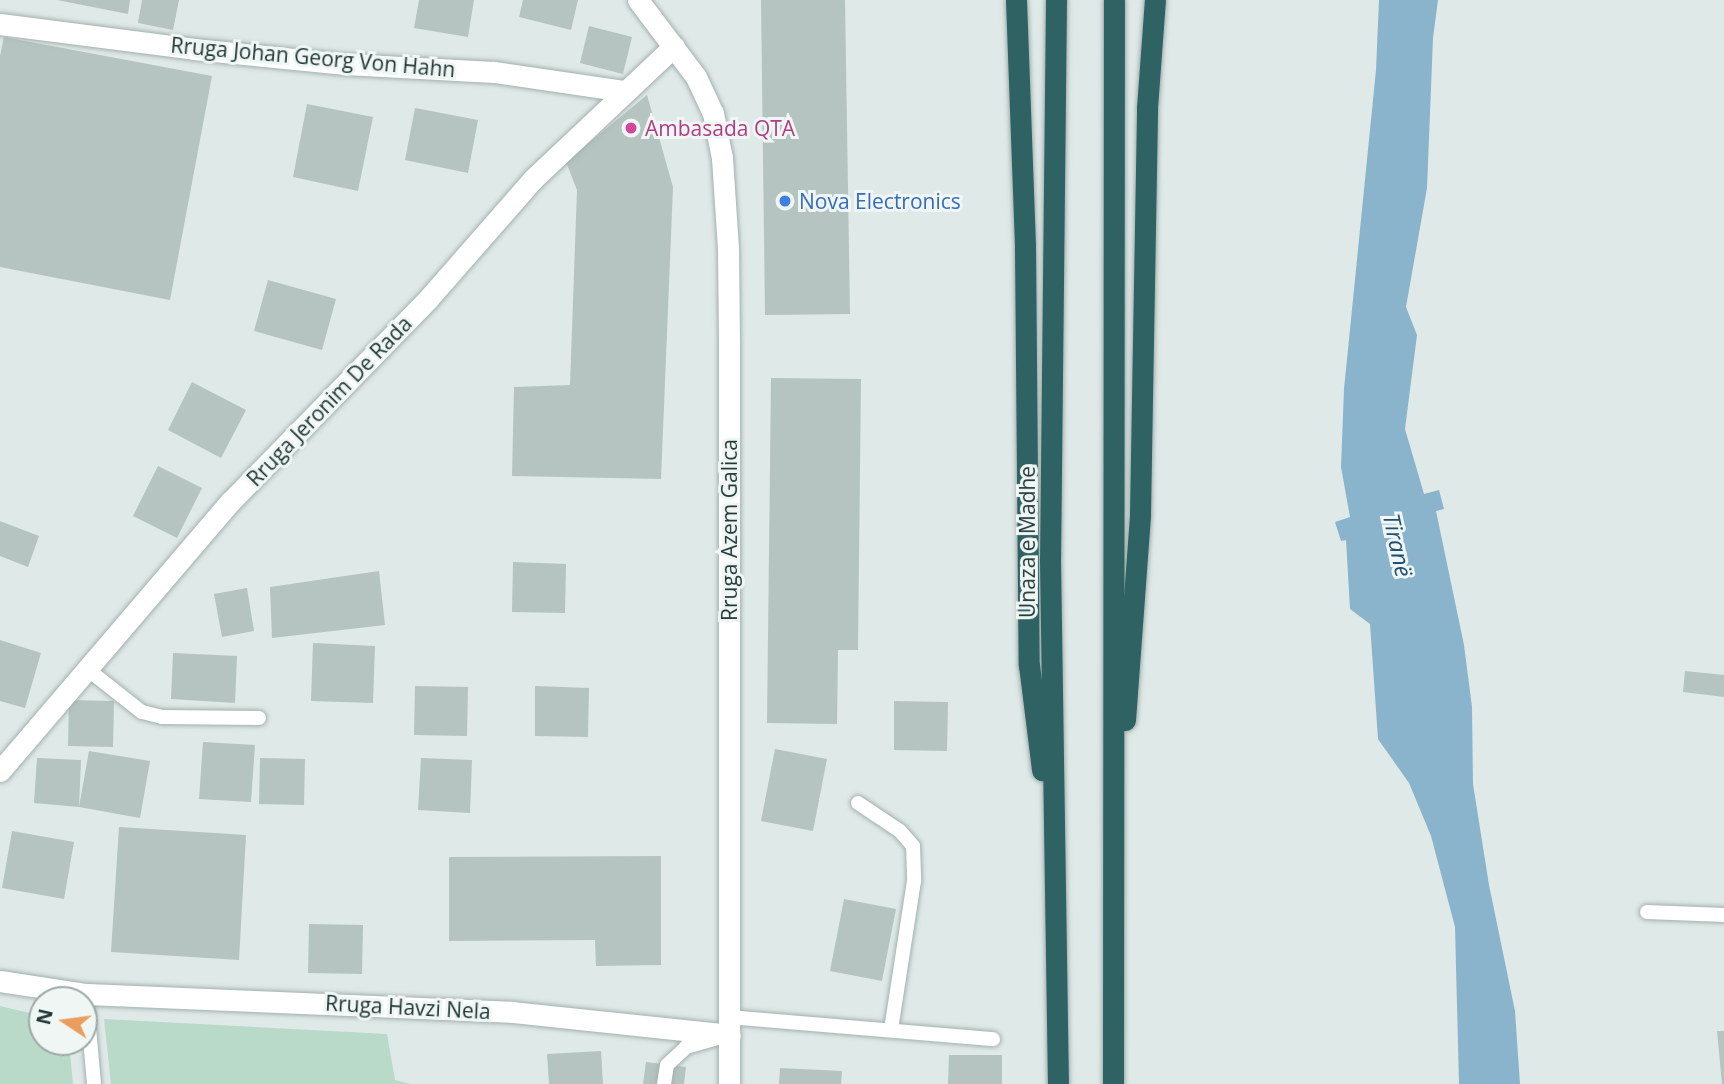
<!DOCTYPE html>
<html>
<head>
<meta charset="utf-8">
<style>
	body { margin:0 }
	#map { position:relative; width:1724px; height:1084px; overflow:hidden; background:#dfe9e7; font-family:"Open Sans",sans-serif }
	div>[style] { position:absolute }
	.green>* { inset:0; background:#b9dac9 }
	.water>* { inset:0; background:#8ab4cc }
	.building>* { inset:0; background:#b5c4c1 }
	.roads { filter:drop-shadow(0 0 2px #a2b0af) drop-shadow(0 0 2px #a2b0af) }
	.lane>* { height:14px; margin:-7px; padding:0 7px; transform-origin:7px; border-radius:7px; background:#fff }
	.street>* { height:21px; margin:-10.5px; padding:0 10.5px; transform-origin:10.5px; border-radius:10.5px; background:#fff }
	.secondary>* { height:21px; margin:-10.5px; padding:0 10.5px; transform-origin:10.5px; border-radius:10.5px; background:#fff }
	.highway>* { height:21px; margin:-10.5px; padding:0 10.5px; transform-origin:10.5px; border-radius:10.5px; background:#2f6263 }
	.dots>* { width:19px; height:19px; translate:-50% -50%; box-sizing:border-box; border:4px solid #eff6f4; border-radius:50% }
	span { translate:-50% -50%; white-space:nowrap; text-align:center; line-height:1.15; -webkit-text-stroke:6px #eff6f4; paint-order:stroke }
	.street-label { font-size:21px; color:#213837 }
	.hotel-label { font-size:21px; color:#b23c85 }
	.left { translate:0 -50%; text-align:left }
	.shop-label { font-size:21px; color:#366cbe }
	.water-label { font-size:23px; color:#205170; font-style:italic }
	.north { position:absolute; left:28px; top:986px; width:70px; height:70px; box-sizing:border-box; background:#eff6f4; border:2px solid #9daaa8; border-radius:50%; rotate:283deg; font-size:19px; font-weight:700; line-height:28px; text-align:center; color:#213837 }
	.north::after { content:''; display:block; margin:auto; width:24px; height:32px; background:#e99e5e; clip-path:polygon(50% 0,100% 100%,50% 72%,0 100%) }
</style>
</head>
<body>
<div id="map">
	<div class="green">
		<div style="clip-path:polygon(0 1006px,42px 1016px,42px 1042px,69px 1042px,73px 1084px,0 1084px)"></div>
		<div style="clip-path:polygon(104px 1019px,387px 1034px,395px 1080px,411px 1084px,111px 1084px)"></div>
	</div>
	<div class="water">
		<div style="clip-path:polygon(1379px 0,1438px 0,1433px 38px,1427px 188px,1406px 307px,1417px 335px,1405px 429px,1424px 494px,1439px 490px,1444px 509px,1436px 511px,1464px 645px,1472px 707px,1473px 784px,1489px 885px,1515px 1011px,1520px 1084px,1459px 1084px,1455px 927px,1431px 836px,1409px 783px,1378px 739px,1370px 624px,1350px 609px,1346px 540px,1341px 541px,1335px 522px,1350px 517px,1341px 467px,1344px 389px,1376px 70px)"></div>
	</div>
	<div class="building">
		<div style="clip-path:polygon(57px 0,130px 0,128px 14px)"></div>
		<div style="clip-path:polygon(142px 0,179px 0,173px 30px,138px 23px)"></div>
		<div style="clip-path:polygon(419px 0,474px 0,468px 37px,414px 28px)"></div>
		<div style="clip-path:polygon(523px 0,578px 0,571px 30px,519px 17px)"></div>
		<div style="clip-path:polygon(761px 0,845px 0,850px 314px,765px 315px)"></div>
		<div style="clip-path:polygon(589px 26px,632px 37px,623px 74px,580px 63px)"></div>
		<div style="clip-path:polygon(4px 37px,212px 76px,170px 300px,0 267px,0 56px)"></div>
		<div style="clip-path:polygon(647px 95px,673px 187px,661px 479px,512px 476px,514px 387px,570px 385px,577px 190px,566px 162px)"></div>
		<div style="clip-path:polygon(307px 104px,373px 117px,358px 191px,293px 177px)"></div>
		<div style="clip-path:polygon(415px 108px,478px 120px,468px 173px,405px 160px)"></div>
		<div style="clip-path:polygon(268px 280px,336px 299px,322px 350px,254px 331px)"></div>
		<div style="clip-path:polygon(771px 378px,861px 379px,858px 650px,838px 650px,837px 724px,767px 723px)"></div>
		<div style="clip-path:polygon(192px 382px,246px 410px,221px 458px,168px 430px)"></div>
		<div style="clip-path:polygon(158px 466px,202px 488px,177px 538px,133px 516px)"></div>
		<div style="clip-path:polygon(0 521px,39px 536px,28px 567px,0 556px)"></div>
		<div style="clip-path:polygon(513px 562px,566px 564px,565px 613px,512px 612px)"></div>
		<div style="clip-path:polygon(379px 571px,385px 625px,272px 638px,270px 587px)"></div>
		<div style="clip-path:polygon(247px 588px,254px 631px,222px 637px,214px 594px)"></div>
		<div style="clip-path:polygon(0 640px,41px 653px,25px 708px,0 701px)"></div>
		<div style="clip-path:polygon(313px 643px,375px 646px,373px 703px,311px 701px)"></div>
		<div style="clip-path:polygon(173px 653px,237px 656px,235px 703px,171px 699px)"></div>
		<div style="clip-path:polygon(1685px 671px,1724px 675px,1724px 697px,1683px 692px)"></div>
		<div style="clip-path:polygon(415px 686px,468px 687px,467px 736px,414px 735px)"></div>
		<div style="clip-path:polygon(535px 686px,589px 688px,588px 737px,535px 736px)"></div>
		<div style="clip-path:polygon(69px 700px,114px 701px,113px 747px,68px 746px)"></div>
		<div style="clip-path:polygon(894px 701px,948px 702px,947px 751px,894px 750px)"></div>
		<div style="clip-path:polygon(203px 742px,255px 745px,251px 802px,199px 799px)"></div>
		<div style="clip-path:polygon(775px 749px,827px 759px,813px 831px,761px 821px)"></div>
		<div style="clip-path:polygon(89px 751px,150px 761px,140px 818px,79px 807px)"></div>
		<div style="clip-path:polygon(37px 758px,81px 760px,79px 807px,34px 803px)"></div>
		<div style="clip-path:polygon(260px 758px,305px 759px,304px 805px,259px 804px)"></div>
		<div style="clip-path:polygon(421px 758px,472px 760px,470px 813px,418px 810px)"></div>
		<div style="clip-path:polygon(119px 827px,246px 835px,239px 960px,111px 952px)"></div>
		<div style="clip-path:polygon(12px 831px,74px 842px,64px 899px,2px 888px)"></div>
		<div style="clip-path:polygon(661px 856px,661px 965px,596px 966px,595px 940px,449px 941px,449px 857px)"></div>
		<div style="clip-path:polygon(844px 899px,896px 909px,882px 981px,830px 971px)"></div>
		<div style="clip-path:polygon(309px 924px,363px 925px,362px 974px,308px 973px)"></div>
		<div style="clip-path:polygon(1717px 1031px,1724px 1031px,1724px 1084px,1722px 1084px)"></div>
		<div style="clip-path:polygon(601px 1051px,603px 1084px,549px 1084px,547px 1054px)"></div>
		<div style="clip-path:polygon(949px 1055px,1002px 1055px,1002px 1084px,948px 1084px)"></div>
		<div style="clip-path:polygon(646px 1062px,686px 1067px,684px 1084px,643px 1084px)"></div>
		<div style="clip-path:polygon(780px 1068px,842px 1071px,841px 1084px,779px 1084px)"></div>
	</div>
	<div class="roads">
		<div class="lane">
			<div style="left:86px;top:668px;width:71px;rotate:38.2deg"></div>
			<div style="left:142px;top:712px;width:21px;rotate:14deg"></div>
			<div style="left:162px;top:717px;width:97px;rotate:0.6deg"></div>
			<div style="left:858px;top:803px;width:50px;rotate:33.7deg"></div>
			<div style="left:900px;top:831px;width:20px;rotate:49deg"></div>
			<div style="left:913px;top:846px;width:35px;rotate:88deg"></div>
			<div style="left:914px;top:881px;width:151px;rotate:98.8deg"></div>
			<div style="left:1647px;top:912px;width:77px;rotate:2.2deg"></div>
			<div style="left:86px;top:994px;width:90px;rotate:84.9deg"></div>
			<div style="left:729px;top:1017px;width:265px;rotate:4.8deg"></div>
			<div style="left:664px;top:1084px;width:19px;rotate:-81deg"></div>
			<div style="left:667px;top:1065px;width:26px;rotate:-43deg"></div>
			<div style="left:686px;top:1047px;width:33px;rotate:-16deg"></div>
		</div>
		<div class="street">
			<div style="left:0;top:24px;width:196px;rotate:7.3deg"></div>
			<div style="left:194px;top:49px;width:152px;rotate:5.7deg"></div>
			<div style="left:345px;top:64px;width:149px;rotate:3.1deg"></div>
			<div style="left:494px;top:72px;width:132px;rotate:8.3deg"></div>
			<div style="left:0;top:771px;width:355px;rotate:-49.5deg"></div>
			<div style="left:231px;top:501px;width:282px;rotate:-45.7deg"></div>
			<div style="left:428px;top:299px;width:158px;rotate:-48.8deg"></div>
			<div style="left:532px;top:180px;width:195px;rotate:-43.3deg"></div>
			<div style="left:0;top:981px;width:87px;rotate:8.6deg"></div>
			<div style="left:86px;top:994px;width:426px;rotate:2.4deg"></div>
			<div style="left:512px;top:1012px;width:219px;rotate:6deg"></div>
		</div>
		<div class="secondary">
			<div style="left:638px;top:0;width:96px;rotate:53deg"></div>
			<div style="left:696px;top:77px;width:40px;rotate:65deg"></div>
			<div style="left:713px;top:113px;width:46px;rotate:78.7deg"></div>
			<div style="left:722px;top:158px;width:90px;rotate:86.2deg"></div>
			<div style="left:728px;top:248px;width:97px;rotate:89.4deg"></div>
			<div style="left:729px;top:345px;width:739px;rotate:90deg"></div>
		</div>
		<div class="highway">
			<div style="left:1016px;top:0;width:246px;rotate:87.9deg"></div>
			<div style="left:1025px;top:246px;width:419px;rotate:89.5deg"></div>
			<div style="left:1029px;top:665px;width:106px;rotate:82.9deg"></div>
			<div style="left:1056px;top:0;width:560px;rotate:90.61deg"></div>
			<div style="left:1050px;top:560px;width:524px;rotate:89.13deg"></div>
			<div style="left:1125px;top:720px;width:207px;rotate:-85.8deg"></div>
			<div style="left:1140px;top:514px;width:406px;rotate:-89deg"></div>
			<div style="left:1147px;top:108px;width:108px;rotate:-85.8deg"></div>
			<div style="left:1113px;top:1084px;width:1084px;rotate:-89.95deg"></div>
		</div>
	</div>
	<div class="dots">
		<div style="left:631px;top:128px;background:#d1479c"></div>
		<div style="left:785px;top:201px;background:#3f7fe0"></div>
	</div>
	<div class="street-label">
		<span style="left:313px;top:57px;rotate:5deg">Rruga Johan Georg Von Hahn</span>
		<span style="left:329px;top:401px;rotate:-46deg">Rruga Jeronim De Rada</span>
		<span style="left:729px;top:530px;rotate:-90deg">Rruga Azem Galica</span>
		<span style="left:1027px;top:542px;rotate:-90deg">Unaza e Madhe</span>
		<span style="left:408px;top:1007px;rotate:3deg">Rruga Havzi Nela</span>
	</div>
	<div class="hotel-label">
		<span class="left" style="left:645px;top:128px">Ambasada QTA</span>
	</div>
	<div class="shop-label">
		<span class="left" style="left:799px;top:201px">Nova Electronics</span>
	</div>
	<div class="water-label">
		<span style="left:1398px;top:545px;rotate:78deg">Tiranë</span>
	</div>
	<div class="north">N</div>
</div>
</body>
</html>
